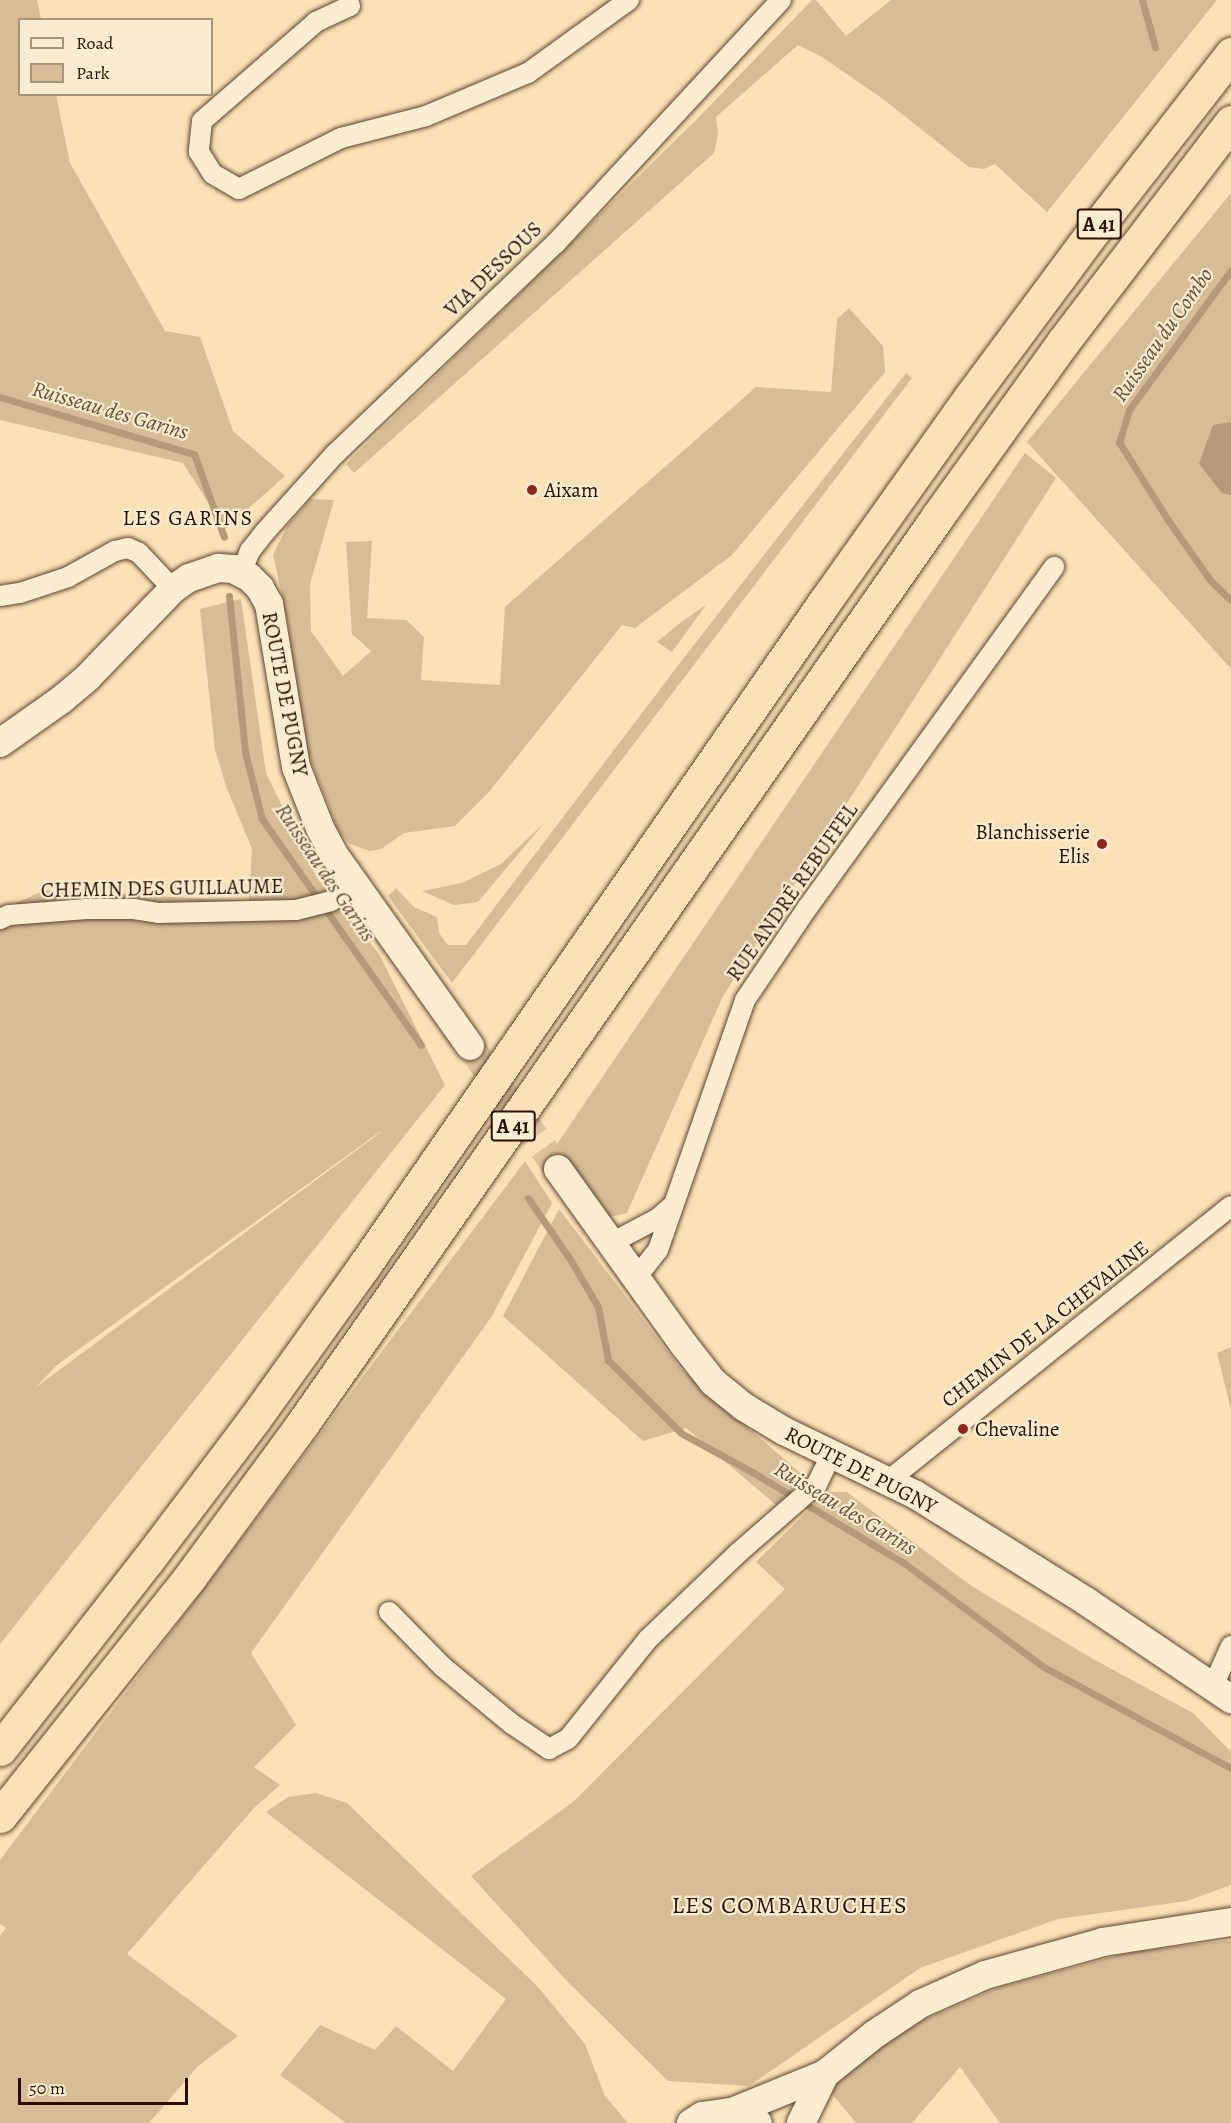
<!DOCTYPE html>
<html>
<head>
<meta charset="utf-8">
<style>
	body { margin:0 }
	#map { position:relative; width:1231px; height:2123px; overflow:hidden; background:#fae1b7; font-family:Alegreya,serif }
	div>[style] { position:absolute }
	.green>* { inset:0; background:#d6bd98 }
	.water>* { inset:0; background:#b39a79 }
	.stream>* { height:7px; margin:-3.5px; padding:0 3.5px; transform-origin:3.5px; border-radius:3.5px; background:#b39a79 }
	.secondary-tunnel>* { height:28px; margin-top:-14px; transform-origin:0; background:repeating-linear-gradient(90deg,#dbc29c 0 28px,transparent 0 42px) }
	.roads { filter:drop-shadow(0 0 2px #5d442e) drop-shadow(0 0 2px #5d442e) }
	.street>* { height:20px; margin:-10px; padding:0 10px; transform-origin:10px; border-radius:10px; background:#fcecd0 }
	.secondary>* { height:28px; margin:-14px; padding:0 14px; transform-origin:14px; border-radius:14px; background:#fcecd0 }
	.highway>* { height:33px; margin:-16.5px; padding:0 16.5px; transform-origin:16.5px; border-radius:16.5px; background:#fae1b7 }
	.dots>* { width:16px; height:16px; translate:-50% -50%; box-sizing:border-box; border:3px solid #fcecd0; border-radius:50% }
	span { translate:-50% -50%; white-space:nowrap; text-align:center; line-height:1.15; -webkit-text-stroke:4.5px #fcecd0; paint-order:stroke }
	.shield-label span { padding:2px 4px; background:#fcecd0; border:2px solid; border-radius:4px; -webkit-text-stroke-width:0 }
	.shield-label { font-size:20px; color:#290f00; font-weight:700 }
	.street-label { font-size:21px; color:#290f00 }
	.poi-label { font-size:21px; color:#290f00 }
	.left { translate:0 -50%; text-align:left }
	.right { translate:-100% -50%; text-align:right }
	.water-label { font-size:22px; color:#674e36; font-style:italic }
	.neighbourhood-label { font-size:22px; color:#290f00; letter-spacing:1.5px }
	.quarter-label { font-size:24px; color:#290f00; letter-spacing:1.5px }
	.legend { position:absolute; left:18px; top:18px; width:195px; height:78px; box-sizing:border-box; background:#fcecd0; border:2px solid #a8947d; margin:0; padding:8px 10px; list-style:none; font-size:18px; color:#290f00 }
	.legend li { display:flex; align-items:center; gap:12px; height:30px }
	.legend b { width:30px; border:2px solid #a8947d }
	.scale { position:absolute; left:18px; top:2078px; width:170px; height:27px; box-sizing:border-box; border:3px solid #290f00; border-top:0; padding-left:8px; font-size:18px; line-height:21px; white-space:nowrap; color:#290f00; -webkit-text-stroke:4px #fcecd0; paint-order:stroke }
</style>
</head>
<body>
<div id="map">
	<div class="green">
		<div style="clip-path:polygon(0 0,37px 0,41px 19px,20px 20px,20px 94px,56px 95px,70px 163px,165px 331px,200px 337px,233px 431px,285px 476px,225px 529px,183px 463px,0 420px)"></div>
		<div style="clip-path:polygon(812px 0,816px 0,846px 36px,891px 0,1217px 0,1047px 212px,995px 164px,984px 169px,969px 167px,883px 99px,822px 57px,798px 45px,716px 117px,718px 134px,714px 153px,354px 473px,346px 464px,695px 121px)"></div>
		<div style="clip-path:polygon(1231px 193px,1231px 669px,1027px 442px)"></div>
		<div style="clip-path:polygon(849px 308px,883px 346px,885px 372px,732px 555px,635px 628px,622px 625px,489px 792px,455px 826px,404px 833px,381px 849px,370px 851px,350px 844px,338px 830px,307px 750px,286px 613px,273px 555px,287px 526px,311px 499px,334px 500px,310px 584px,311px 631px,343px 676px,371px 651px,352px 634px,346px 542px,372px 541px,367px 618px,406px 620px,424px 637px,421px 680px,500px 685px,505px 607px,756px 387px,831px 392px,837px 319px)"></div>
		<div style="clip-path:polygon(906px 373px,912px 378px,452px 983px,388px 896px,396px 888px,414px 907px,437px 917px,439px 933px,448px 945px,466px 945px,686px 655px)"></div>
		<div style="clip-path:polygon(1025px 453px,1056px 478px,723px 996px,627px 1213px,610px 1217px,592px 1200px,555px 1147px)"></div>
		<div style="clip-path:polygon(evenodd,241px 599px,266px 773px,317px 878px,379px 954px,445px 1085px,0 1644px,0 911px,44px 890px,249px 901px,252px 849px,226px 786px,215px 749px,200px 609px,241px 599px,381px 1131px,381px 1132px,35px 1388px,57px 1365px,381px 1131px)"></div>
		<div style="clip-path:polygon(706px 605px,672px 652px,657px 642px,681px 622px)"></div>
		<div style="clip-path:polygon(545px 822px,478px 902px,454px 905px,422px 891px,462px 883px,501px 864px)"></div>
		<div style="clip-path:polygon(525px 1161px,552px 1203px,492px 1316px,251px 1653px,296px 1725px,254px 1767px,280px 1785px,254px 1808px,127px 1954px,238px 2036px,198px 2066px,149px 2123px,0 2123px,0 1936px,6px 1928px,0 1924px,0 1860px)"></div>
		<div style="clip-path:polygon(559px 1209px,681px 1369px,806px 1478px,776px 1505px,686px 1428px,643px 1441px,503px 1316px)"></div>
		<div style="clip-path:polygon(1231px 1347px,1231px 1410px,1217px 1353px)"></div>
		<div style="clip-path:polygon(827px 1492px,847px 1492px,970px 1585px,1093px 1659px,1193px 1713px,1231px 1752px,1231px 1885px,1187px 1901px,1058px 1919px,920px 1968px,749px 2086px,668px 2081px,566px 1980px,471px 1876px,573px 1802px,785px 1589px,756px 1562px)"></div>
		<div style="clip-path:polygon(316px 1793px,347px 1803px,538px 1987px,585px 2044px,605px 2096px,628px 2123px,346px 2123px,280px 2075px,320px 2025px,375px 2050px,396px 2026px,453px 2071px,506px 1999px,266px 1812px,288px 1797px)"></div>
		<div style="clip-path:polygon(1231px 1940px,1231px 2123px,1000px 2123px,960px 2067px,912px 2123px,856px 2123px,828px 2089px,905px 2028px,1000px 1987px,1131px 1952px)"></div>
	</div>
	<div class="water">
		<div style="clip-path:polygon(1231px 422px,1231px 495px,1222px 493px,1199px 464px,1213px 425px)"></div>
	</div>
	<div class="stream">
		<div style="left:1142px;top:0;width:49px;rotate:74.5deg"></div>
		<div style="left:1231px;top:270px;width:173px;rotate:126.1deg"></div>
		<div style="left:1129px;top:410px;width:34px;rotate:107deg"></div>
		<div style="left:1119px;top:442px;width:92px;rotate:57.9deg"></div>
		<div style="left:1168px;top:520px;width:73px;rotate:55deg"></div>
		<div style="left:1210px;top:580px;width:29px;rotate:44deg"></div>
		<div style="left:0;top:397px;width:202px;rotate:16.4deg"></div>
		<div style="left:194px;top:454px;width:88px;rotate:70.1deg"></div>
		<div style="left:229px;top:596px;width:157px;rotate:84.1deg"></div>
		<div style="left:245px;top:752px;width:69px;rotate:75.8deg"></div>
		<div style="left:262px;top:819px;width:276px;rotate:54.9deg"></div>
		<div style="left:528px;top:1198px;width:74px;rotate:55.5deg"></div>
		<div style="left:570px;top:1259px;width:56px;rotate:59.7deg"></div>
		<div style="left:598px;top:1307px;width:54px;rotate:79.3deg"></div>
		<div style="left:608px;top:1360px;width:103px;rotate:45deg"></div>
		<div style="left:681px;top:1433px;width:83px;rotate:28.7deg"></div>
		<div style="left:754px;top:1473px;width:175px;rotate:31deg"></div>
		<div style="left:904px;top:1563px;width:172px;rotate:36.7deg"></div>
		<div style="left:1042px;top:1666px;width:215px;rotate:28.4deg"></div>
	</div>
	<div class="secondary-tunnel">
		<div style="left:470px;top:1046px;width:151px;rotate:54.4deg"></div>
	</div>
	<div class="roads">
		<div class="street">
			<div style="left:350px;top:6px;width:38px;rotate:155deg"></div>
			<div style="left:316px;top:22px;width:151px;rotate:139deg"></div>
			<div style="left:202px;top:121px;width:31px;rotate:96deg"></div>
			<div style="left:199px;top:152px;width:26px;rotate:58deg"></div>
			<div style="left:213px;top:174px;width:30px;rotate:30deg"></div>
			<div style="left:239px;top:189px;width:114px;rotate:-26.6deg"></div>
			<div style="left:341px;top:138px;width:88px;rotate:-14.5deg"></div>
			<div style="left:426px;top:116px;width:111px;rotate:-22.9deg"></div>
			<div style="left:528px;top:73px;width:125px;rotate:-35.9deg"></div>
			<div style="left:241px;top:573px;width:24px;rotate:-68deg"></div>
			<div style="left:250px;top:551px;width:23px;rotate:-52deg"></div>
			<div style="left:264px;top:533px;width:106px;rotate:-48.1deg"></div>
			<div style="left:335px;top:454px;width:304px;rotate:-43.7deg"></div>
			<div style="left:555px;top:244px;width:333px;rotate:-47.2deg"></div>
			<div style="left:0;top:596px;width:20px;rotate:-9deg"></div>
			<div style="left:20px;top:593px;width:51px;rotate:-18.4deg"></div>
			<div style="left:68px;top:577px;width:54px;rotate:-29deg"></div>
			<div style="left:115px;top:551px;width:13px;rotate:-13deg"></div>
			<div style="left:128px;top:548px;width:12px;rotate:24deg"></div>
			<div style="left:139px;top:553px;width:50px;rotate:46.6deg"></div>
			<div style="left:0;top:919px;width:10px;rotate:-24deg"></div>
			<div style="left:9px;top:915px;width:78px;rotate:-4.4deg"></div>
			<div style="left:87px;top:909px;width:47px"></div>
			<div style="left:134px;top:909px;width:24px;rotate:9deg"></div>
			<div style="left:158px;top:913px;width:138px;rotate:-1.2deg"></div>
			<div style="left:296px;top:910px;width:36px;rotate:-14deg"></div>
			<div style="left:331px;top:901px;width:29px;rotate:-31deg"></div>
			<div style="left:611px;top:1243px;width:52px;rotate:-27.6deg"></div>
			<div style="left:657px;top:1219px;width:21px;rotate:-41deg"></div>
			<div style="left:633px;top:1277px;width:13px;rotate:-39deg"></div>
			<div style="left:643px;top:1269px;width:24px;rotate:-52deg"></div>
			<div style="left:658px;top:1250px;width:265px;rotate:-70.8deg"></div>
			<div style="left:745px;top:1000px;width:112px;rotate:-55.9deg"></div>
			<div style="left:808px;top:907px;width:420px;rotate:-54.1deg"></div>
			<div style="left:889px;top:1480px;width:438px;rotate:-38.7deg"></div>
			<div style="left:389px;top:1612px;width:77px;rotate:45.5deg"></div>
			<div style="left:443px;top:1667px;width:89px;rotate:39.6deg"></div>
			<div style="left:512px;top:1724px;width:45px;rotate:34deg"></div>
			<div style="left:549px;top:1749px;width:21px;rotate:-28deg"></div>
			<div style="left:568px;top:1739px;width:128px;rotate:-51.3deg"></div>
			<div style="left:648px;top:1639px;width:124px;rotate:-43.7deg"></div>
			<div style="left:738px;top:1553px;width:105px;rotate:-41.1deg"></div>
			<div style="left:817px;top:1484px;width:32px;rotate:-64deg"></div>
			<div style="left:1213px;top:1686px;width:44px;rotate:-65.8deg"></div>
		</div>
		<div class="secondary">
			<div style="left:0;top:743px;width:75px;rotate:-35.2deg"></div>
			<div style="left:61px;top:700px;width:35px;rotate:-40deg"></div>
			<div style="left:88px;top:677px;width:122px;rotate:-46deg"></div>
			<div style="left:173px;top:589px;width:19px;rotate:-35deg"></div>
			<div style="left:189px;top:578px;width:31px;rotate:-19deg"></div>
			<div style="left:218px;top:568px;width:15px;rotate:4deg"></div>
			<div style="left:233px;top:569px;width:18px;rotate:27deg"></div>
			<div style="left:249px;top:577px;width:16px;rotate:45deg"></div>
			<div style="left:260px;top:588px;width:18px;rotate:61deg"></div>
			<div style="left:269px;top:604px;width:165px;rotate:80.6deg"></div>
			<div style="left:296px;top:767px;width:66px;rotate:68.5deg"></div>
			<div style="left:320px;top:828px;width:32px;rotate:62deg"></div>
			<div style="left:335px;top:856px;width:233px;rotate:54.6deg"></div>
			<div style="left:558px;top:1169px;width:216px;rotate:54.4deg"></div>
			<div style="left:684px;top:1345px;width:47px;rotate:51.9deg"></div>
			<div style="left:713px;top:1382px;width:40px;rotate:39deg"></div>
			<div style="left:744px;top:1407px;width:47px;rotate:31deg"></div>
			<div style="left:784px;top:1431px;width:147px;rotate:25.9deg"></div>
			<div style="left:916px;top:1495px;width:202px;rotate:32deg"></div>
			<div style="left:1087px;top:1602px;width:174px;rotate:34deg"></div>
			<div style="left:732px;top:2112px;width:100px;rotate:-22.2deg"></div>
			<div style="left:825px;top:2074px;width:64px;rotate:-38.7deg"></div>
			<div style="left:875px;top:2034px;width:54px;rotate:-33.7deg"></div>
			<div style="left:920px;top:2004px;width:71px;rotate:-24deg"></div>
			<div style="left:985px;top:1975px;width:123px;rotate:-15.6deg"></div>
			<div style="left:1103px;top:1942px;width:130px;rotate:-8.9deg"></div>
			<div style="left:691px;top:2123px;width:13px;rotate:-32deg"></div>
			<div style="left:702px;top:2116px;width:30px;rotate:-8deg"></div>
			<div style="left:732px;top:2112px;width:28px;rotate:23deg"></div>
			<div style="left:801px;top:2123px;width:55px;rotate:-63.9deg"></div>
		</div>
		<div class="highway">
			<div style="left:0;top:1749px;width:239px;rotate:-52deg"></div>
			<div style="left:147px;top:1561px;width:176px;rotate:-52.9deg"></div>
			<div style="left:253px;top:1421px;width:191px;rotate:-54.4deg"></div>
			<div style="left:364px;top:1266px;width:806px;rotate:-55.26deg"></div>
			<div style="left:823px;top:604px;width:255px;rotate:-54.6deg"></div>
			<div style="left:971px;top:396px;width:208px;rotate:-53.4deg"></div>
			<div style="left:1095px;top:229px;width:222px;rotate:-52.1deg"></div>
			<div style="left:0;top:1816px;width:305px;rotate:-51.5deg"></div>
			<div style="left:190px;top:1577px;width:191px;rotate:-53.7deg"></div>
			<div style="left:303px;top:1423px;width:1107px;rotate:-55deg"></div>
			<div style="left:938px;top:516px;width:214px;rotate:-54.3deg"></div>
			<div style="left:1063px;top:342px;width:277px;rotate:-52.6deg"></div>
		</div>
	</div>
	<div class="dots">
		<div style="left:532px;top:490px;background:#8f2418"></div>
		<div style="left:1102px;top:844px;background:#8f2418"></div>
		<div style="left:963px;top:1429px;background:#8f2418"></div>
	</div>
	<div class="shield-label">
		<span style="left:1099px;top:224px">A 41</span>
		<span style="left:513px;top:1126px">A 41</span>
	</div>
	<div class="street-label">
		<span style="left:493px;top:269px;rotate:-44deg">VIA DESSOUS</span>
		<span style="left:285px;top:694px;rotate:79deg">ROUTE DE PUGNY</span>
		<span style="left:162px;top:888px;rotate:-1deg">CHEMIN DES GUILLAUME</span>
		<span style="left:792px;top:892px;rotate:-55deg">RUE ANDRÉ REBUFFEL</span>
		<span style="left:1045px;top:1324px;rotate:-38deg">CHEMIN DE LA CHEVALINE</span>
		<span style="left:861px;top:1470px;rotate:27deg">ROUTE DE PUGNY</span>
	</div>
	<div class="poi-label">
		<span class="left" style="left:544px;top:490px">Aixam</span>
		<span class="right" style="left:1090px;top:844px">Blanchisserie<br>Elis</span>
		<span class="left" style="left:975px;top:1429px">Chevaline</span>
	</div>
	<div class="water-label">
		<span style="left:1163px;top:335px;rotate:-55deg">Ruisseau du Combo</span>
		<span style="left:110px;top:411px;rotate:16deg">Ruisseau des Garins</span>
		<span style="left:325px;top:873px;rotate:56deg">Ruisseau des Garins</span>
		<span style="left:845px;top:1509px;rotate:31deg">Ruisseau des Garins</span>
	</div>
	<div class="neighbourhood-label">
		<span style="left:188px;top:519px">LES GARINS</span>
	</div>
	<div class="quarter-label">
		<span style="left:790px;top:1906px">LES COMBARUCHES</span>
	</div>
	<ul class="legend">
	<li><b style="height:8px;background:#fcecd0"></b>Road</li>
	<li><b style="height:16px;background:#d6bd98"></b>Park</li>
	</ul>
	<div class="scale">50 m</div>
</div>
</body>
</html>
